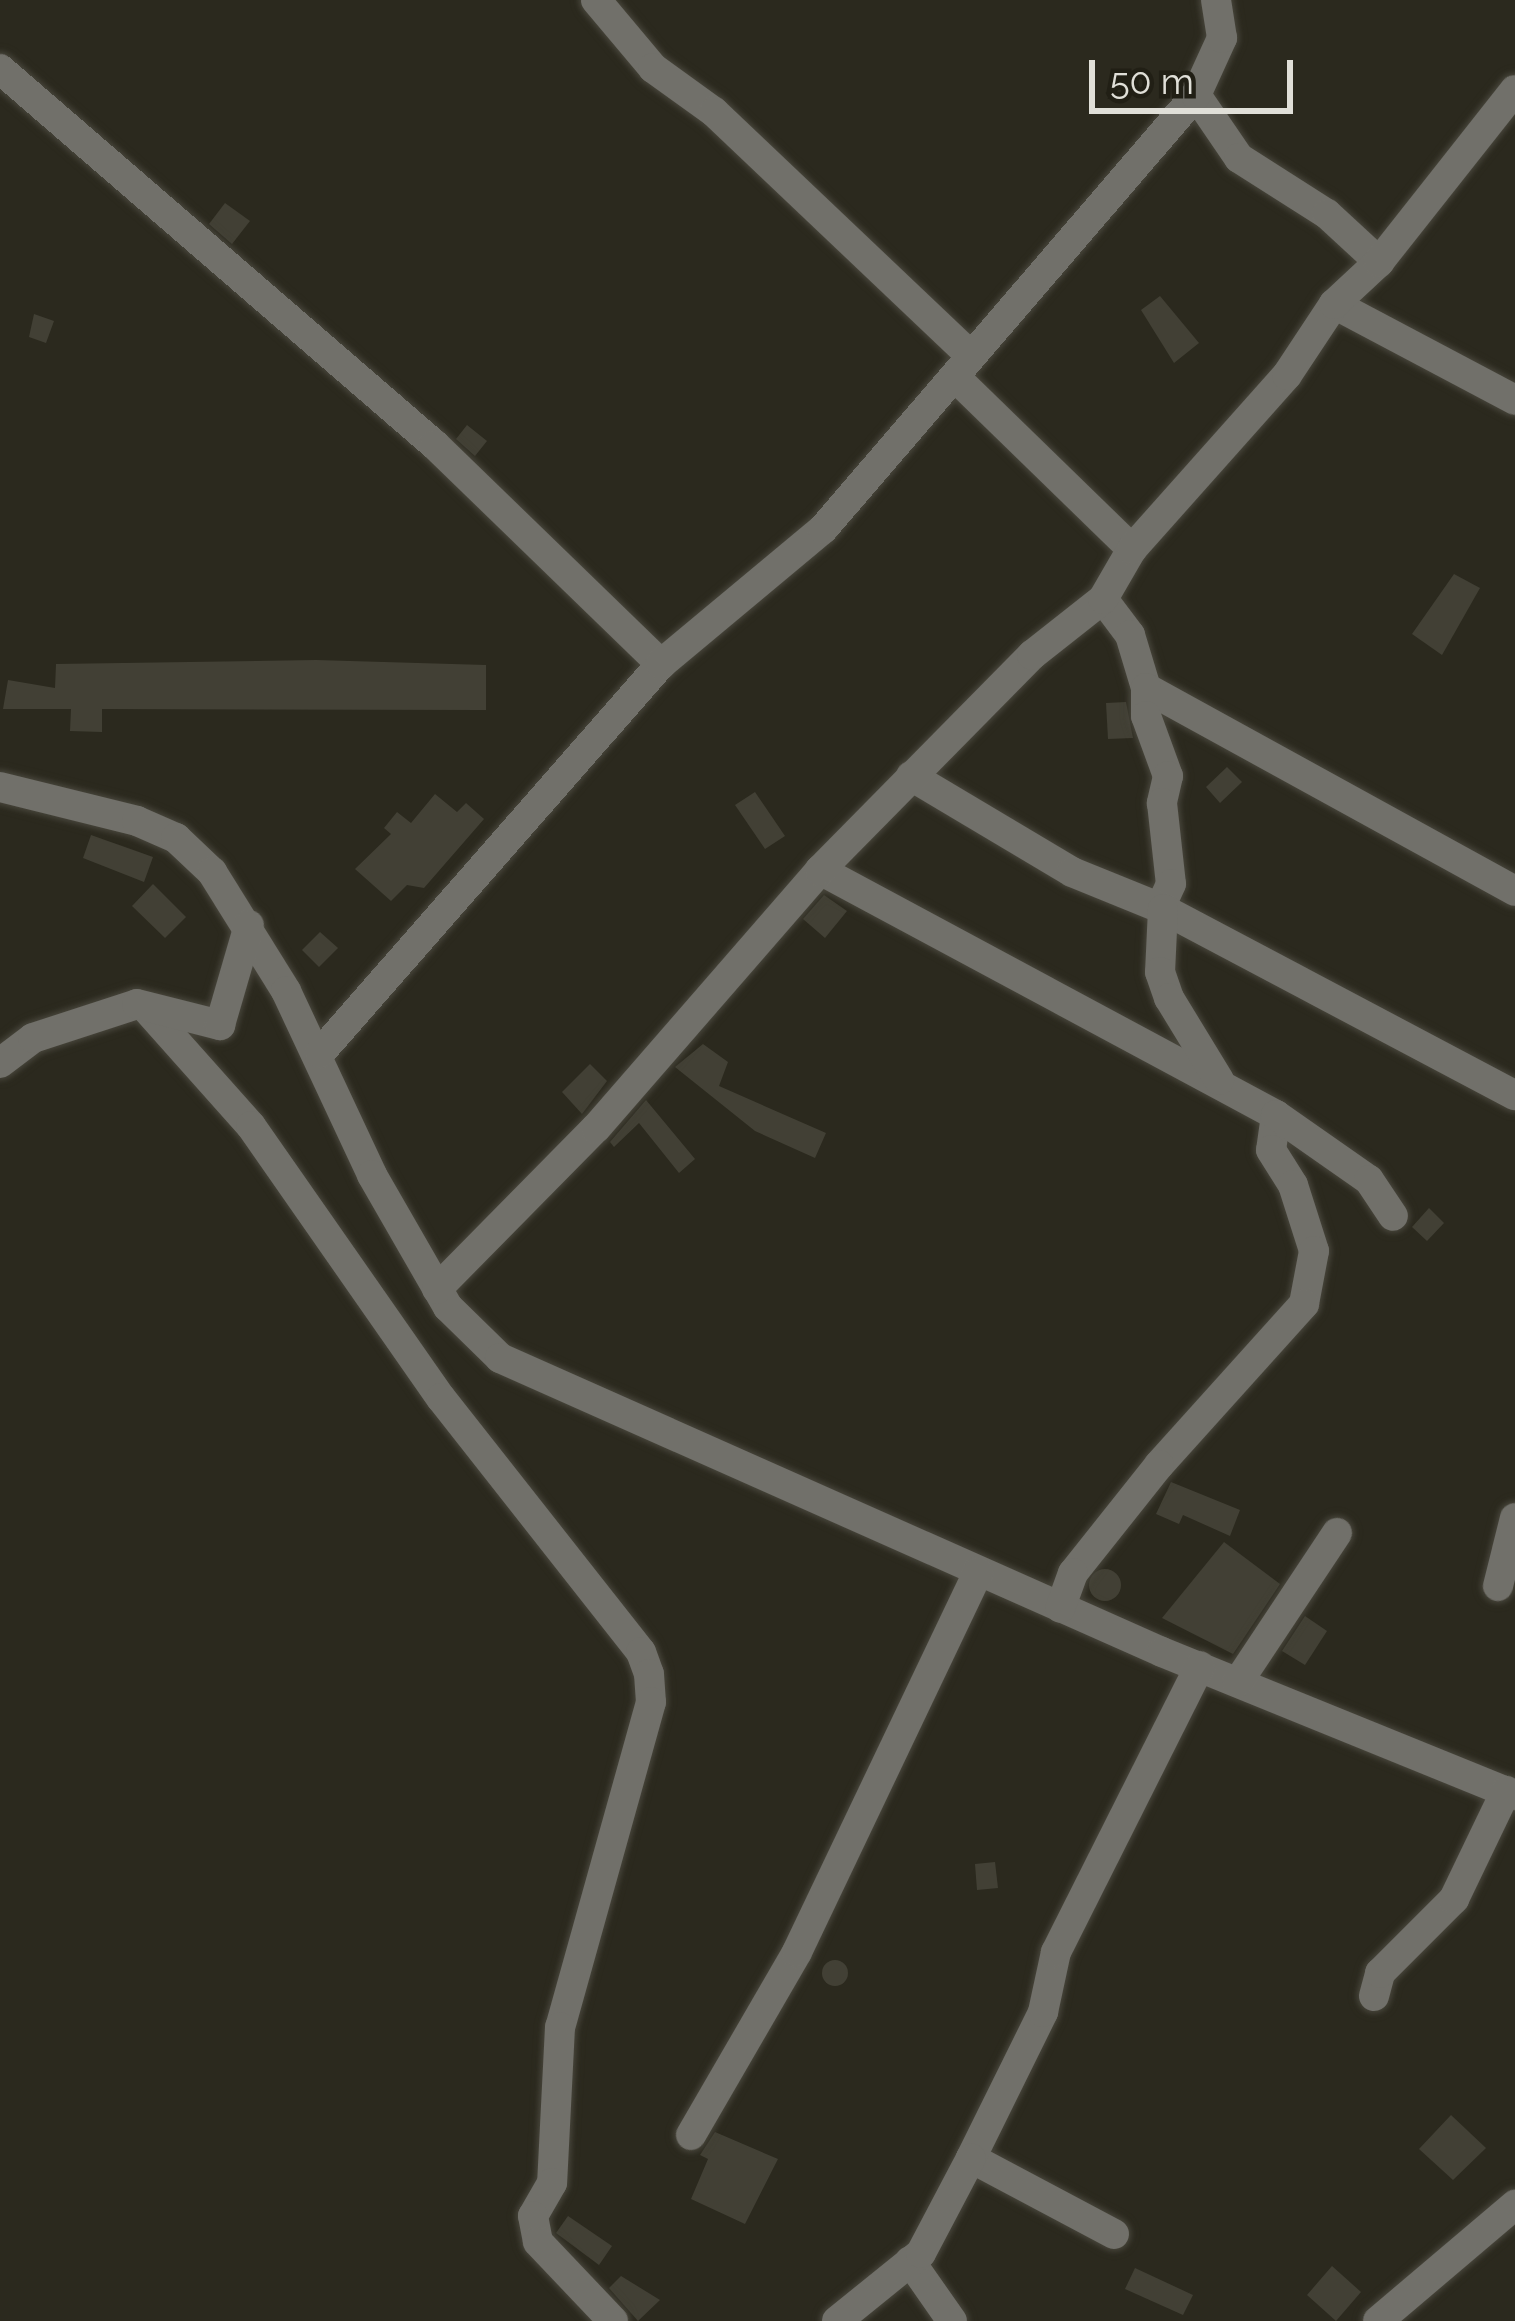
<!DOCTYPE html>
<html>
<head>
<meta charset="utf-8">
<style>
	body { margin:0 }
	#map { position:relative; width:1515px; height:2321px; overflow:hidden; background:#2b291e; font-family:Raleway,sans-serif }
	div>[style] { position:absolute }
	.building>* { inset:0; background:#424035 }
	.round { border-radius:50% }
	.roads { filter:drop-shadow(0 0 3px #48463c) drop-shadow(0 0 3px #48463c) }
	.minor>* { height:30px; margin:-15px; padding:0 15px; transform-origin:15px; border-radius:15px; background:#71706a }
	span { translate:-50% -50%; white-space:nowrap; text-align:center; line-height:1.15; -webkit-text-stroke:10px #211f15; paint-order:stroke }
	.scale { position:absolute; left:1089px; top:60px; width:204px; height:54px; box-sizing:border-box; border:6px solid #e0dfd8; border-top:0; padding-left:15px; font-size:36px; line-height:42px; white-space:nowrap; color:#e0dfd8; -webkit-text-stroke:9px #211f15; paint-order:stroke }
</style>
</head>
<body>
<div id="map">
	<div class="building">
		<div style="clip-path:polygon(225px 203px,250px 221px,232px 244px,209px 224px)"></div>
		<div style="clip-path:polygon(1160px 296px,1199px 343px,1174px 363px,1141px 310px)"></div>
		<div style="clip-path:polygon(34px 314px,54px 321px,46px 343px,29px 337px)"></div>
		<div style="clip-path:polygon(467px 425px,487px 441px,475px 456px,456px 439px)"></div>
		<div style="clip-path:polygon(1454px 574px,1480px 588px,1442px 655px,1412px 634px)"></div>
		<div style="clip-path:polygon(316px 660px,486px 665px,486px 710px,102px 709px,102px 732px,70px 731px,71px 709px,3px 709px,8px 680px,55px 688px,56px 664px)"></div>
		<div style="clip-path:polygon(1126px 702px,1133px 738px,1108px 739px,1106px 703px)"></div>
		<div style="clip-path:polygon(1227px 767px,1242px 782px,1220px 803px,1206px 787px)"></div>
		<div style="clip-path:polygon(755px 792px,785px 836px,765px 849px,735px 805px)"></div>
		<div style="clip-path:polygon(435px 794px,457px 812px,466px 803px,484px 819px,424px 888px,407px 885px,391px 901px,355px 869px,391px 834px,384px 828px,397px 812px,411px 823px)"></div>
		<div style="clip-path:polygon(91px 835px,153px 857px,144px 882px,83px 858px)"></div>
		<div style="clip-path:polygon(153px 884px,186px 917px,165px 938px,132px 906px)"></div>
		<div style="clip-path:polygon(824px 895px,847px 911px,825px 938px,803px 919px)"></div>
		<div style="clip-path:polygon(320px 932px,338px 948px,319px 967px,302px 950px)"></div>
		<div style="clip-path:polygon(703px 1044px,728px 1062px,719px 1086px,826px 1133px,815px 1158px,755px 1131px,675px 1067px)"></div>
		<div style="clip-path:polygon(590px 1064px,607px 1081px,582px 1114px,562px 1092px)"></div>
		<div style="clip-path:polygon(646px 1100px,695px 1159px,679px 1173px,639px 1123px,614px 1147px,610px 1142px)"></div>
		<div style="clip-path:polygon(1429px 1208px,1444px 1223px,1427px 1241px,1412px 1227px)"></div>
		<div style="clip-path:polygon(1171px 1482px,1240px 1510px,1230px 1536px,1183px 1515px,1179px 1524px,1156px 1514px)"></div>
		<div style="clip-path:polygon(1224px 1542px,1280px 1584px,1233px 1654px,1162px 1618px)"></div>
		<div class="round" style="left:1089px;top:1569px;width:32px;height:32px"></div>
		<div style="clip-path:polygon(1305px 1616px,1327px 1631px,1305px 1665px,1282px 1651px)"></div>
		<div style="clip-path:polygon(995px 1862px,998px 1888px,977px 1890px,975px 1864px)"></div>
		<div class="round" style="left:822px;top:1960px;width:26px;height:26px"></div>
		<div style="clip-path:polygon(1451px 2115px,1486px 2148px,1453px 2180px,1419px 2149px)"></div>
		<div style="clip-path:polygon(715px 2132px,778px 2159px,745px 2224px,691px 2199px,708px 2159px,700px 2155px)"></div>
		<div style="clip-path:polygon(568px 2216px,612px 2246px,599px 2265px,556px 2233px)"></div>
		<div style="clip-path:polygon(1332px 2266px,1361px 2292px,1336px 2321px,1307px 2295px)"></div>
		<div style="clip-path:polygon(1135px 2268px,1193px 2295px,1183px 2315px,1125px 2289px)"></div>
		<div style="clip-path:polygon(621px 2276px,660px 2300px,638px 2321px,609px 2288px)"></div>
	</div>
	<div class="roads">
		<div class="minor">
			<div style="left:596px;top:0;width:89px;rotate:50deg"></div>
			<div style="left:653px;top:68px;width:75px;rotate:35.8deg"></div>
			<div style="left:714px;top:112px;width:353px;rotate:43.5deg"></div>
			<div style="left:0;top:69px;width:575px;rotate:40.84deg"></div>
			<div style="left:435px;top:445px;width:315px;rotate:44.1deg"></div>
			<div style="left:1196px;top:95px;width:76px;rotate:55.7deg"></div>
			<div style="left:1239px;top:158px;width:104px;rotate:32.5deg"></div>
			<div style="left:1327px;top:214px;width:71px;rotate:42.7deg"></div>
			<div style="left:1334px;top:304px;width:205px;rotate:27.9deg"></div>
			<div style="left:955px;top:377px;width:247px;rotate:44.2deg"></div>
			<div style="left:1103px;top:599px;width:45px;rotate:53.1deg"></div>
			<div style="left:1130px;top:635px;width:55px;rotate:73.2deg"></div>
			<div style="left:1146px;top:688px;width:421px;rotate:28.8deg"></div>
			<div style="left:1146px;top:688px;width:28px;rotate:90deg"></div>
			<div style="left:1146px;top:716px;width:64px;rotate:69.9deg"></div>
			<div style="left:1168px;top:776px;width:28px;rotate:103deg"></div>
			<div style="left:1162px;top:803px;width:81px;rotate:83.7deg"></div>
			<div style="left:1171px;top:884px;width:26px;rotate:115deg"></div>
			<div style="left:911px;top:776px;width:187px;rotate:30.8deg"></div>
			<div style="left:1072px;top:872px;width:98px;rotate:22.1deg"></div>
			<div style="left:1163px;top:909px;width:398px;rotate:27.9deg"></div>
			<div style="left:0;top:787px;width:141px;rotate:13.9deg"></div>
			<div style="left:137px;top:821px;width:43px;rotate:23.6deg"></div>
			<div style="left:176px;top:838px;width:50px;rotate:43.4deg"></div>
			<div style="left:212px;top:872px;width:140px;rotate:58.1deg"></div>
			<div style="left:286px;top:991px;width:203px;rotate:64.9deg"></div>
			<div style="left:372px;top:1175px;width:152px;rotate:60.1deg"></div>
			<div style="left:448px;top:1307px;width:73px;rotate:44.4deg"></div>
			<div style="left:500px;top:1358px;width:724px;rotate:23.95deg"></div>
			<div style="left:1162px;top:1652px;width:381px;rotate:22.1deg"></div>
			<div style="left:820px;top:870px;width:518px;rotate:28.25deg"></div>
			<div style="left:1276px;top:1115px;width:35px;rotate:98deg"></div>
			<div style="left:1271px;top:1150px;width:41px;rotate:57.8deg"></div>
			<div style="left:1293px;top:1185px;width:69px;rotate:72.3deg"></div>
			<div style="left:1314px;top:1251px;width:54px;rotate:100.7deg"></div>
			<div style="left:1304px;top:1304px;width:217px;rotate:132deg"></div>
			<div style="left:1159px;top:1465px;width:138px;rotate:128.5deg"></div>
			<div style="left:1073px;top:1573px;width:37px;rotate:110deg"></div>
			<div style="left:1163px;top:909px;width:63px;rotate:92.7deg"></div>
			<div style="left:1160px;top:972px;width:28px;rotate:71deg"></div>
			<div style="left:1169px;top:998px;width:96px;rotate:58.6deg"></div>
			<div style="left:145px;top:1007px;width:159px;rotate:48.3deg"></div>
			<div style="left:251px;top:1126px;width:332px;rotate:55.1deg"></div>
			<div style="left:441px;top:1398px;width:323px;rotate:51.8deg"></div>
			<div style="left:641px;top:1652px;width:23px;rotate:70deg"></div>
			<div style="left:649px;top:1674px;width:28px;rotate:86deg"></div>
			<div style="left:651px;top:1702px;width:337px;rotate:105.6deg"></div>
			<div style="left:560px;top:2027px;width:156px;rotate:92.9deg"></div>
			<div style="left:552px;top:2183px;width:38px;rotate:120deg"></div>
			<div style="left:533px;top:2216px;width:26px;rotate:79deg"></div>
			<div style="left:538px;top:2242px;width:109px;rotate:46.5deg"></div>
			<div style="left:320px;top:1053px;width:517px;rotate:-48.76deg"></div>
			<div style="left:661px;top:664px;width:211px;rotate:-39.8deg"></div>
			<div style="left:823px;top:529px;width:572px;rotate:-49.32deg"></div>
			<div style="left:1196px;top:95px;width:63px;rotate:-65.5deg"></div>
			<div style="left:1222px;top:38px;width:38px;rotate:-99deg"></div>
			<div style="left:0;top:1063px;width:41px;rotate:-37.1deg"></div>
			<div style="left:33px;top:1038px;width:109px;rotate:-18.1deg"></div>
			<div style="left:137px;top:1004px;width:86px;rotate:14.2deg"></div>
			<div style="left:220px;top:1025px;width:104px;rotate:-73.8deg"></div>
			<div style="left:1276px;top:1115px;width:113px;rotate:35deg"></div>
			<div style="left:1369px;top:1180px;width:43px;rotate:56.3deg"></div>
			<div style="left:437px;top:1289px;width:226px;rotate:-45.4deg"></div>
			<div style="left:596px;top:1128px;width:342px;rotate:-49deg"></div>
			<div style="left:820px;top:870px;width:302px;rotate:-45.4deg"></div>
			<div style="left:1032px;top:655px;width:90px;rotate:-38.3deg"></div>
			<div style="left:1103px;top:599px;width:58px;rotate:-59.9deg"></div>
			<div style="left:1132px;top:549px;width:233px;rotate:-48.3deg"></div>
			<div style="left:1287px;top:375px;width:85px;rotate:-56.5deg"></div>
			<div style="left:1334px;top:304px;width:62px;rotate:-43deg"></div>
			<div style="left:1379px;top:262px;width:219px;rotate:-51.7deg"></div>
			<div style="left:1498px;top:1586px;width:70px;rotate:-76deg"></div>
			<div style="left:1238px;top:1682px;width:179px;rotate:-56.4deg"></div>
			<div style="left:1374px;top:1996px;width:24px;rotate:-75deg"></div>
			<div style="left:1380px;top:1973px;width:105px;rotate:-45deg"></div>
			<div style="left:1454px;top:1899px;width:120px;rotate:-64.3deg"></div>
			<div style="left:691px;top:2135px;width:211px;rotate:-59.9deg"></div>
			<div style="left:797px;top:1952px;width:421px;rotate:-64.5deg"></div>
			<div style="left:1114px;top:2234px;width:162px;rotate:-152deg"></div>
			<div style="left:971px;top:2158px;width:163px;rotate:-63.7deg"></div>
			<div style="left:1043px;top:2012px;width:61px;rotate:-77.8deg"></div>
			<div style="left:1056px;top:1952px;width:320px;rotate:-63.3deg"></div>
			<div style="left:910px;top:2261px;width:73px;rotate:55deg"></div>
			<div style="left:837px;top:2321px;width:108px;rotate:-39deg"></div>
			<div style="left:921px;top:2253px;width:107px;rotate:-62.2deg"></div>
			<div style="left:1378px;top:2321px;width:180px;rotate:-40.3deg"></div>
		</div>
	</div>
	<div class="scale">50 m</div>
</div>
</body>
</html>
